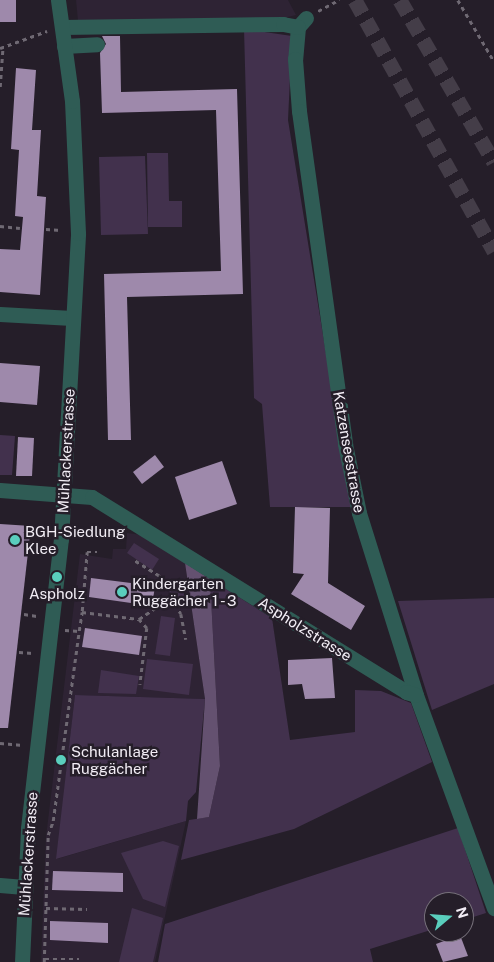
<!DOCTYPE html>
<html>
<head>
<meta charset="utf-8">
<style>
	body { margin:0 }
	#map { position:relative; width:494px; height:962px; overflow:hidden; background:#251e29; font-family:"Public Sans",sans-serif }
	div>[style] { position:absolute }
	.built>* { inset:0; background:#2e2334 }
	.green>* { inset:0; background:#42314d }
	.forest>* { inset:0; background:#645170 }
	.building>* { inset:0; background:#9e89ab }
	.highway-tunnel>* { height:15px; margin-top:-7.5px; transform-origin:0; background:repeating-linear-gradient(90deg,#443d48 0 15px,transparent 0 23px) }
	.path>* { height:2.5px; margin-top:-1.25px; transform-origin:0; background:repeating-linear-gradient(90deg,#6f6973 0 4px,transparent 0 8px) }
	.minor>* { height:15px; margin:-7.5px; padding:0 7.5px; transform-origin:7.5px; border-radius:7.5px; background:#2f5c55 }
	.dots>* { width:14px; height:14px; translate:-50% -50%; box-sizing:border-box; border:2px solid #251e29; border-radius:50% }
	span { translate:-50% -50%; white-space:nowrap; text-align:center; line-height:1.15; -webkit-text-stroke:5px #251e29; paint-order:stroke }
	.street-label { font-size:15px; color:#f2edf5 }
	.poi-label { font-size:15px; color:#f2edf5 }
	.left { translate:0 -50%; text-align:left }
	.north { position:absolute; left:424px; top:892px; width:50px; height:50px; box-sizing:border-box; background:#251e29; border:1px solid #77717b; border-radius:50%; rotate:72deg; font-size:14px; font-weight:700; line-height:20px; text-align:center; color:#f2edf5 }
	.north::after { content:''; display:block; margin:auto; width:18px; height:22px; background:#5acebd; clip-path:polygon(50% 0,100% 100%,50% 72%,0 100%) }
</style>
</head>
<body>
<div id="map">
	<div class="built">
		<div style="clip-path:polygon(76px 0,288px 0,296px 15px,276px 20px,78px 21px)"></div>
		<div style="clip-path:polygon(127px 533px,142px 535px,185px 563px,205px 699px,75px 695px,57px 859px,186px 821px,155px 962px,41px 962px,46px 837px,80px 554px,112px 559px,113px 549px,126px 549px)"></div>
	</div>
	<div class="green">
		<div style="clip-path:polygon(244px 29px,292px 36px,288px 120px,351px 507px,270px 507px,262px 404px,254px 398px)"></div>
		<div style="clip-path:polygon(147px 153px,168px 153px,169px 201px,182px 201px,182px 227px,148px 227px)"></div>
		<div style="clip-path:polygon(145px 156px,148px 234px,101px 235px,99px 157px)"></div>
		<div style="clip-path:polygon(0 435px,15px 436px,12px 475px,0 475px)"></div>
		<div style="clip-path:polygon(134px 543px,159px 559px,152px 570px,127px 553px)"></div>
		<div style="clip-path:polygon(210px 579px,272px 618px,290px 740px,355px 732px,355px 690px,381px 691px,411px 703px,432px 762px,294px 829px,181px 860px,189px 820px,209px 817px,220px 766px)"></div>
		<div style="clip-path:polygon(181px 580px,189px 603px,174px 607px,167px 584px)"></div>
		<div style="clip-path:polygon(494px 598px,494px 684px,432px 710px,398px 601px)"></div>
		<div style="clip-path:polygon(161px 616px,175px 618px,170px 656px,155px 654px)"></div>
		<div style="clip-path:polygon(147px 659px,193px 664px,189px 695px,143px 689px)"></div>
		<div style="clip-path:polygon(101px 670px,139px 676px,136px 694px,98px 693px)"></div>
		<div style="clip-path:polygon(75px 695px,205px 699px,196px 792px,188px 801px,186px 821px,56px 859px)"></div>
		<div style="clip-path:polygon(458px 828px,486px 913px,464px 920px,464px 902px,434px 902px,434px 929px,370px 949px,373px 962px,158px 962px,165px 924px)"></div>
		<div style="clip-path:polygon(163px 841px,179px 846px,165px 907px,143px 899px,121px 853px)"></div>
		<div style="clip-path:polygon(132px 908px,163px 918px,153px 962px,119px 962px)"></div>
	</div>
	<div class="forest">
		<div style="clip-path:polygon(185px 563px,210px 579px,220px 766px,209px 817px,197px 819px,205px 699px)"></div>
	</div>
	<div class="building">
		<div style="clip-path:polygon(0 0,16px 0,16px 22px,0 22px)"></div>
		<div style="clip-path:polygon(102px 36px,120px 36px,121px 92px,237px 89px,243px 294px,127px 297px,131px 440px,108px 440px,104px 274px,221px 271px,216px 110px,102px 113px,100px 53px,106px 44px)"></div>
		<div style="clip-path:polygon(16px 68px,36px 70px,32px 130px,41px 130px,37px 196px,46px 197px,40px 295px,0 292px,0 249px,20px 250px,23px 217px,15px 216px,19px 150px,11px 149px)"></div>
		<div style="clip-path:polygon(0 363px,40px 366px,37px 405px,0 402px)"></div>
		<div style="clip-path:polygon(18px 437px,34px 438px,32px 476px,16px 476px)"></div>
		<div style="clip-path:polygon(155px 455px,164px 467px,142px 484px,133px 472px)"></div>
		<div style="clip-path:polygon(222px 461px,237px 504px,189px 520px,175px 477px)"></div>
		<div style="clip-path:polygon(295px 507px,330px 508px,328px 583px,365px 606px,351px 630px,291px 594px,304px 574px,293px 573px)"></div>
		<div style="clip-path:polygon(0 524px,31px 526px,8px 728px,0 728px)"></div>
		<div style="clip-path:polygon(91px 578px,155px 586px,152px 606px,89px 597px)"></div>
		<div style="clip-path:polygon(85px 628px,142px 636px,139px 655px,82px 647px)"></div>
		<div style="clip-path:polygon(332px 658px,335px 698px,305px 699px,302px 684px,288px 685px,288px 660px)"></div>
		<div style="clip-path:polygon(53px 871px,123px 873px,123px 892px,52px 890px)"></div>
		<div style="clip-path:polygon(50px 921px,108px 923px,108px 943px,50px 940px)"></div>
		<div style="clip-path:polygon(460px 935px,468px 956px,443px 962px,436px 944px)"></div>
	</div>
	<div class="highway-tunnel">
		<div style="left:355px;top:0;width:287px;rotate:61deg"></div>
		<div style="left:400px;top:0;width:187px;rotate:59.9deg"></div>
	</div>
	<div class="path">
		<div style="left:458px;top:0;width:71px;rotate:59.5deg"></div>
		<div style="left:318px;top:11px;width:24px;rotate:-28deg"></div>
		<div style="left:0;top:48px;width:50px;rotate:-19.9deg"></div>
		<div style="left:0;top:87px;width:39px;rotate:-86deg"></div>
		<div style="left:0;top:226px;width:20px;rotate:6deg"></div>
		<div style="left:46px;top:229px;width:15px;rotate:4deg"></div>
		<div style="left:172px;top:597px;width:19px;rotate:62deg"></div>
		<div style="left:181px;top:614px;width:26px;rotate:79deg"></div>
		<div style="left:82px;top:611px;width:59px;rotate:-85.2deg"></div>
		<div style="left:87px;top:552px;width:10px"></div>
		<div style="left:24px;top:614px;width:13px;rotate:9deg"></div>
		<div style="left:139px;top:619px;width:12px;rotate:48deg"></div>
		<div style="left:147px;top:628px;width:57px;rotate:97deg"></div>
		<div style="left:65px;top:630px;width:14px;rotate:4deg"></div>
		<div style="left:79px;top:631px;width:19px;rotate:-81deg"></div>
		<div style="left:82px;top:612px;width:57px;rotate:7deg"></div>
		<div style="left:139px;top:619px;width:40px;rotate:-34deg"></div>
		<div style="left:172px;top:597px;width:25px;rotate:-122deg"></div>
		<div style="left:159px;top:576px;width:31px;rotate:-148deg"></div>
		<div style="left:19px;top:652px;width:14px;rotate:4deg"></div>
		<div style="left:0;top:743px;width:23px;rotate:5deg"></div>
		<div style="left:46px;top:908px;width:41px;rotate:1.4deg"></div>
		<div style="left:45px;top:959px;width:34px"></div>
		<div style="left:44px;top:962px;width:127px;rotate:-88.2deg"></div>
		<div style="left:48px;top:835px;width:15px;rotate:-70deg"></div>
		<div style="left:53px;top:821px;width:192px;rotate:-82.2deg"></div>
	</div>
	<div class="minor">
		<div style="left:306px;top:18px;width:12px;rotate:132deg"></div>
		<div style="left:298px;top:27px;width:32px;rotate:95deg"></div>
		<div style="left:295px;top:59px;width:52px;rotate:85.6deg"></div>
		<div style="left:299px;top:111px;width:336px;rotate:82.1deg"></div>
		<div style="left:345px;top:444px;width:70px;rotate:78.5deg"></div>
		<div style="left:359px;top:513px;width:191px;rotate:72.6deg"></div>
		<div style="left:416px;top:695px;width:227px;rotate:69.9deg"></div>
		<div style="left:62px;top:27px;width:221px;rotate:-0.8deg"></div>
		<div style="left:283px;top:24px;width:15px;rotate:11deg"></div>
		<div style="left:64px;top:46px;width:33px;rotate:-3deg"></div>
		<div style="left:0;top:314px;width:72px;rotate:3.2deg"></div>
		<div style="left:0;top:490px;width:92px;rotate:4.4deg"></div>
		<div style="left:92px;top:497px;width:370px;rotate:31.8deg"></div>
		<div style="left:406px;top:692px;width:10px;rotate:17deg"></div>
		<div style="left:0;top:885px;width:24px;rotate:5deg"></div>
		<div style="left:22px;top:962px;width:134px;rotate:-87.4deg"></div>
		<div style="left:28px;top:828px;width:291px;rotate:-83.5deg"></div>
		<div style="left:61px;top:539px;width:306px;rotate:-86.8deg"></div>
		<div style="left:78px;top:233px;width:132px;rotate:-92.6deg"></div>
		<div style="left:72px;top:101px;width:102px;rotate:-97.9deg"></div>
	</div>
	<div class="dots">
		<div style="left:15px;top:540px;background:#5acebd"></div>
		<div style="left:57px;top:577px;background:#5acebd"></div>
		<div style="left:122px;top:592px;background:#5acebd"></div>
		<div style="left:61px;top:760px;background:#5acebd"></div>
	</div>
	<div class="street-label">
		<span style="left:66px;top:451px;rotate:-87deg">Mühlackerstrasse</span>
		<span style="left:349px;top:452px;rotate:80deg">Katzenseestrasse</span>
		<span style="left:305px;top:629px;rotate:32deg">Aspholzstrasse</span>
		<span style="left:28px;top:854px;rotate:-86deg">Mühlackerstrasse</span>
	</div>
	<div class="poi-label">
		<span class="left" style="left:25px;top:540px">BGH-Siedlung<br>Klee</span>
		<span class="left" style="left:132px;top:592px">Kindergarten<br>Ruggächer 1 - 3</span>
		<span style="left:57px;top:594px">Aspholz</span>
		<span class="left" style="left:71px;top:760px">Schulanlage<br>Ruggächer</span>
	</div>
	<div class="north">N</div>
</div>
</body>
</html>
